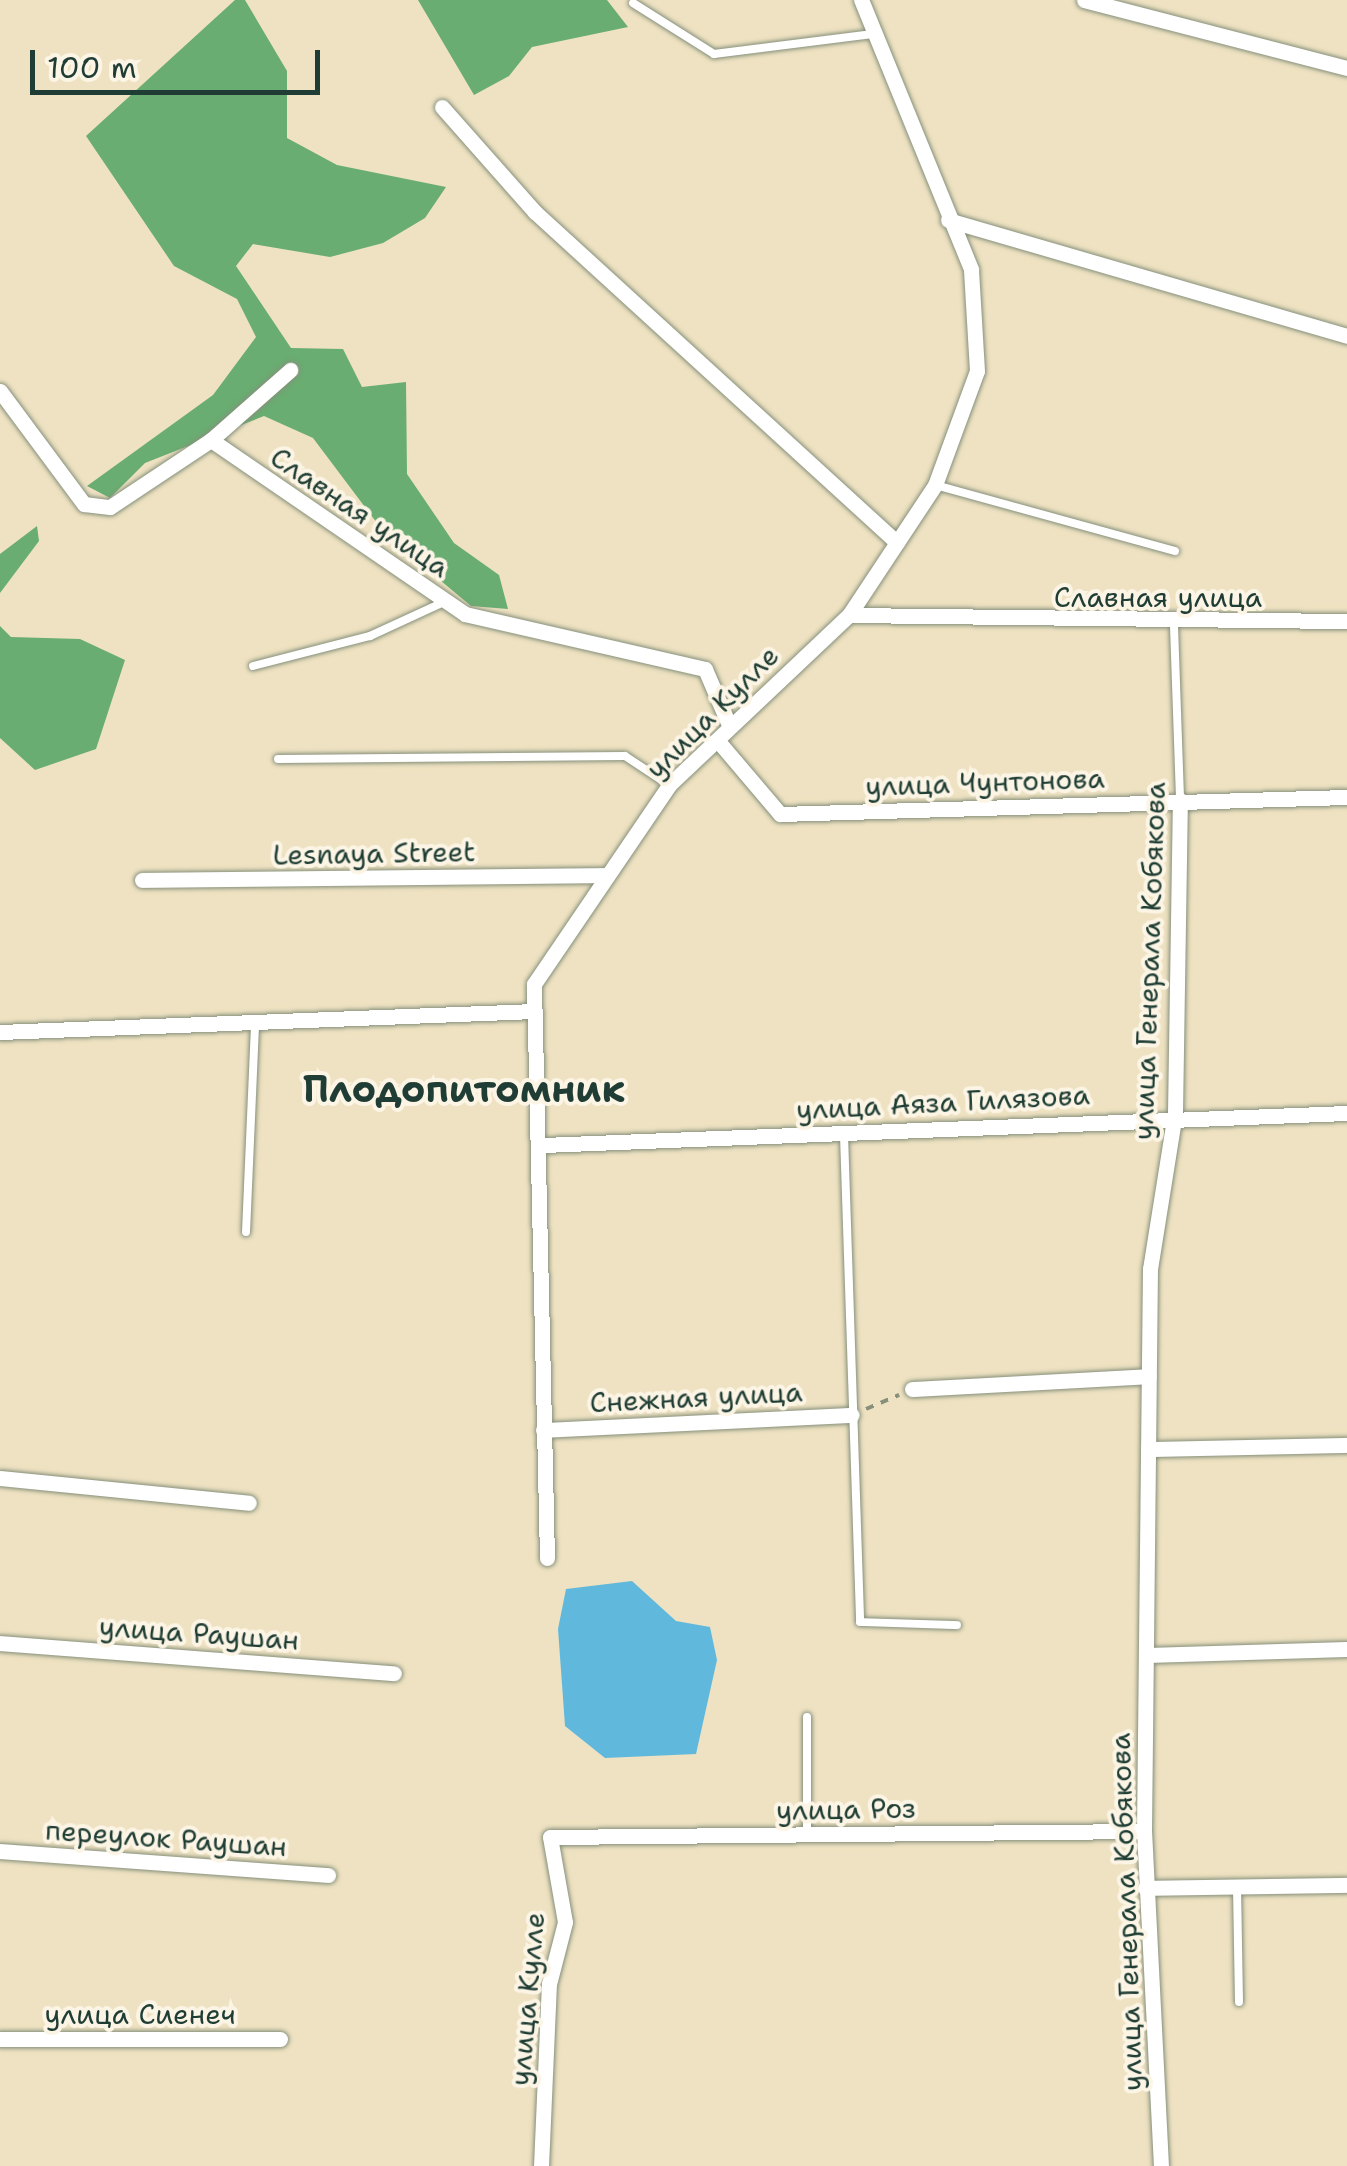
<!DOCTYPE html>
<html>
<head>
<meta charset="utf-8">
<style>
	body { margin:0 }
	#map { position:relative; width:1347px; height:2166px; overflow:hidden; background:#eee2c2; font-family:"Shantell Sans",sans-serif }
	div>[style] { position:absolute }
	.forest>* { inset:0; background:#69ad72 }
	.water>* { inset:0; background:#60b9dd }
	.path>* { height:4px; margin-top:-2px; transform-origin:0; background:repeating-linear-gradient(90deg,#86907b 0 8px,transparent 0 16px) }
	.roads { filter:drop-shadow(0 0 2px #86907b) drop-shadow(0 0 2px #86907b) }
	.lane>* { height:8px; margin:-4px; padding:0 4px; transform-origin:4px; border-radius:4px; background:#fff }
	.street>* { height:15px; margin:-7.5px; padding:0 7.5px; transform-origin:7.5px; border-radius:7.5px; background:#fff }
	span { translate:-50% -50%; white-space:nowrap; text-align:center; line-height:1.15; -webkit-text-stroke:8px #fcf5e5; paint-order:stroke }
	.street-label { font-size:28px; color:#1f3d34 }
	.district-label { font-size:38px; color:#1f3d34; font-weight:700 }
	.scale { position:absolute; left:30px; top:50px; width:290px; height:45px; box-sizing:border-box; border:5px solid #1f3d34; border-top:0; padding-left:12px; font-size:30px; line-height:35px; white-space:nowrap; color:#1f3d34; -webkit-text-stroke:8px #fcf5e5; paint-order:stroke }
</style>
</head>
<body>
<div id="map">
	<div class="forest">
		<div style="clip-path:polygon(235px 0,245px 0,287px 71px,287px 138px,337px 165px,446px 187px,425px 218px,383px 243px,330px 257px,253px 244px,236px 266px,291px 348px,343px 349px,362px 387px,406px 382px,407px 474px,454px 543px,499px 575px,508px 609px,471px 606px,386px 535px,313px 438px,264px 416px,145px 463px,110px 498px,87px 486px,213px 395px,256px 337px,237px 299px,174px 266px,86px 136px)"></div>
		<div style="clip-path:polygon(418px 0,607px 0,628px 27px,532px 47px,509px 76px,474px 95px)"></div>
		<div style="clip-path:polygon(37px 526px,39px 541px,0 593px,0 554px)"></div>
		<div style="clip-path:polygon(0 626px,11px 637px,80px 639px,125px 660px,96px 749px,35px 770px,0 738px)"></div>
	</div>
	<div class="water">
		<div style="clip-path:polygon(632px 1581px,676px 1621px,710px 1627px,717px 1660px,696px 1754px,605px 1758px,565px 1726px,558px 1629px,566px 1589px)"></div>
	</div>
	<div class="path">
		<div style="left:866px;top:1409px;width:36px;rotate:-23deg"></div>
	</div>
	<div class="roads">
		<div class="lane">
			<div style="left:633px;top:3px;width:96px;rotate:32.2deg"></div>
			<div style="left:714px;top:54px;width:160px;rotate:-7.2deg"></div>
			<div style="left:935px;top:485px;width:249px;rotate:15.4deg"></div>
			<div style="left:1174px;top:626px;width:174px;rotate:88deg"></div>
			<div style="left:253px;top:666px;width:121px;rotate:-14.4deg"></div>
			<div style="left:370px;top:636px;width:84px;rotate:-24.7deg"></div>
			<div style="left:278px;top:759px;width:347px;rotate:-0.5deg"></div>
			<div style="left:625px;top:756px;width:53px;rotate:33.4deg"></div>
			<div style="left:844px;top:1135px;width:487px;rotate:88.1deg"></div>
			<div style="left:860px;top:1622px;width:97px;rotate:1.8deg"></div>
			<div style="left:246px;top:1232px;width:209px;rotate:-87.5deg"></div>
			<div style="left:807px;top:1717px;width:118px;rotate:90deg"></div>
			<div style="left:1237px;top:1887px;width:115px;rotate:89deg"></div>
		</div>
		<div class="street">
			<div style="left:1084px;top:0;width:272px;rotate:14.5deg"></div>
			<div style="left:442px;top:107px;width:140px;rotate:48.5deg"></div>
			<div style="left:535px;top:212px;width:490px;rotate:42.4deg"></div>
			<div style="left:948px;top:220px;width:416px;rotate:16.2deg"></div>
			<div style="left:0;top:391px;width:141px;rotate:53.4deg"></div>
			<div style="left:84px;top:504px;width:26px;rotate:7deg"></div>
			<div style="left:110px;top:507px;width:121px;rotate:-33.6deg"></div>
			<div style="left:211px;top:440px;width:308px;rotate:34.4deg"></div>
			<div style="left:465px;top:614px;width:246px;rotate:12.9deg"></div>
			<div style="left:705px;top:669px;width:61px;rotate:66.8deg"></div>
			<div style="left:211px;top:440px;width:106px;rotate:-41.5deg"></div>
			<div style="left:849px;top:615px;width:498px;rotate:0.7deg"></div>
			<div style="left:718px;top:741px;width:96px;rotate:49.7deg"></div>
			<div style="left:780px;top:814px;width:567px;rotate:-1.72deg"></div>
			<div style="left:142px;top:880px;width:464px;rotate:-0.6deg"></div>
			<div style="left:0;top:1032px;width:534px;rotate:-2.25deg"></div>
			<div style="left:543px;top:1145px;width:805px;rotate:-2.28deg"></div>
			<div style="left:912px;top:1389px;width:237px;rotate:-3.1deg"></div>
			<div style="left:543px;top:1430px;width:309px;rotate:-2.8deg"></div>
			<div style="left:1148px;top:1449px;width:199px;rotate:-1.2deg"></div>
			<div style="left:0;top:1478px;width:250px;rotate:5.7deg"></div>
			<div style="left:547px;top:1558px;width:574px;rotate:-91.3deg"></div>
			<div style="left:534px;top:984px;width:240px;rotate:-55.8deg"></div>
			<div style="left:669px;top:785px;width:248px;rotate:-43.4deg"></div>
			<div style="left:849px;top:615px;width:156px;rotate:-56.5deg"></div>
			<div style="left:935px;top:485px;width:121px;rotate:-69.8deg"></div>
			<div style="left:977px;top:371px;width:102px;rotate:-93.4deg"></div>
			<div style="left:971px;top:269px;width:291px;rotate:-112.2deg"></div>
			<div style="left:0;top:1643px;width:395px;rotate:4.4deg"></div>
			<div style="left:1146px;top:1655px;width:201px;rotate:-1.7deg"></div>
			<div style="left:0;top:1851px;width:329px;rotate:4.2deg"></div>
			<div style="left:1145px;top:1888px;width:202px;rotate:-0.9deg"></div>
			<div style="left:0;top:2039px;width:280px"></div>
			<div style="left:541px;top:2166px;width:182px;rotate:-87.5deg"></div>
			<div style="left:549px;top:1984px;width:64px;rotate:-75.5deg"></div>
			<div style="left:565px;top:1922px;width:86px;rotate:-100deg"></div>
			<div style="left:550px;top:1837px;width:594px;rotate:-0.58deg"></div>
			<div style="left:1161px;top:2166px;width:335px;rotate:-92.9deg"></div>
			<div style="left:1144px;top:1831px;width:562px;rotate:-89.39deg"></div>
			<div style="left:1150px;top:1269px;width:158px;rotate:-80.9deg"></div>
			<div style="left:1175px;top:1113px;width:313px;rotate:-89.1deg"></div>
		</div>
	</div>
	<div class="street-label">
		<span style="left:360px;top:512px;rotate:34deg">Славная улица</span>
		<span style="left:1158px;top:597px">Славная улица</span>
		<span style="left:712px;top:712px;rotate:-45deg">улица Кулле</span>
		<span style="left:985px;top:782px;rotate:-2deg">улица Чунтонова</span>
		<span style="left:374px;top:853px;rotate:-1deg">Lesnaya Street</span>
		<span style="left:1149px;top:961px;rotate:-88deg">улица Генерала Кобякова</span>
		<span style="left:943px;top:1102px;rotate:-3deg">улица Аяза Гилязова</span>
		<span style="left:696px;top:1397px;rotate:-3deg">Снежная улица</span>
		<span style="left:199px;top:1633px;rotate:4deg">улица Раушан</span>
		<span style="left:846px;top:1809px;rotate:-1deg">улица Роз</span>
		<span style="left:166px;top:1838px;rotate:4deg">переулок Раушан</span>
		<span style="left:1126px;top:1912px;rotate:-92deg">улица Генерала Кобякова</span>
		<span style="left:527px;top:1999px;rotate:-85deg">улица Кулле</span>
		<span style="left:140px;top:2014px">улица Сиенеч</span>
	</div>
	<div class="district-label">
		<span style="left:464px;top:1089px">Плодопитомник</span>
	</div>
	<div class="scale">100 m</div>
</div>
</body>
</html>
